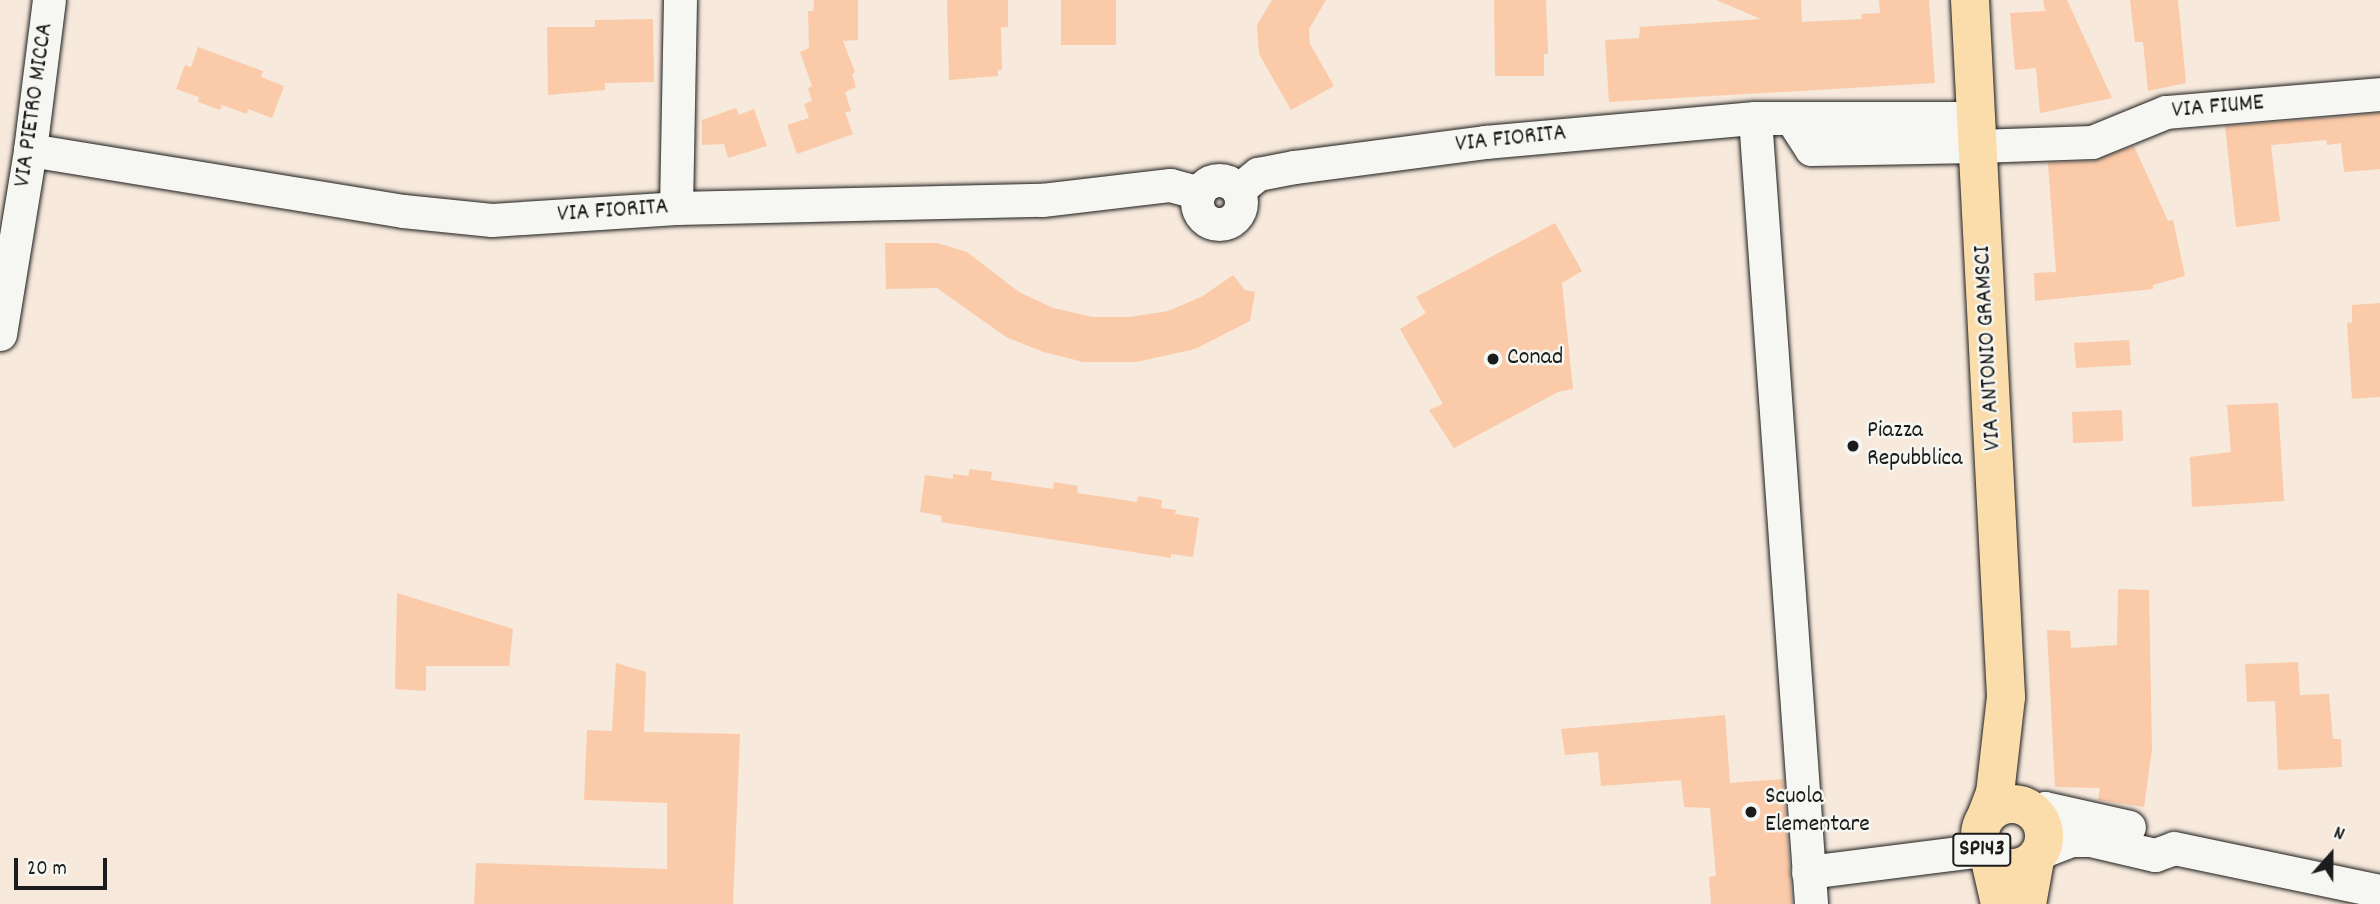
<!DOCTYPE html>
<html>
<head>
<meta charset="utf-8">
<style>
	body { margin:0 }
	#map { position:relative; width:2380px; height:904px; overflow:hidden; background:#f7e9dc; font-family:Dekko,sans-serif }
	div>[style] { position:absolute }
	.building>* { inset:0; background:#facaa9 }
	.roads { filter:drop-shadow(0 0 2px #1c1c1c) drop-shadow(0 0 2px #1c1c1c) }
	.minor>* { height:33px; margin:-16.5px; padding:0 16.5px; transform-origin:16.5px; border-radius:16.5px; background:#f6f6f2 }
	.minor>.ring { margin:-16.5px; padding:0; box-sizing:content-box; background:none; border:33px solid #f6f6f2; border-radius:50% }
	.major>* { height:38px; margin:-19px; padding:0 19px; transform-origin:19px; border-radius:19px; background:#faddab }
	.major>.ring { margin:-19px; padding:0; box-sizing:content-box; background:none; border:38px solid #faddab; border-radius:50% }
	.dots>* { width:19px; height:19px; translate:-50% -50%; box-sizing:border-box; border:4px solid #f6f6f2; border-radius:50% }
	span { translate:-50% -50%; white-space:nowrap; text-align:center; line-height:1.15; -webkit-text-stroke:5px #f6f6f2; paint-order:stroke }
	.shield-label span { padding:2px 5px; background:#f6f6f2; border:2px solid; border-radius:5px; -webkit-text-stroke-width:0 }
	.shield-label { font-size:23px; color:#1c1c1c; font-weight:700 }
	.street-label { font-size:24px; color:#1c1c1c }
	.poi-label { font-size:24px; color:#1c1c1c }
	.left { translate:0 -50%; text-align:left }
	.north { position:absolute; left:2296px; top:820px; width:70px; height:70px; -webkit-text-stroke:5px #f6f6f2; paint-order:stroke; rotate:21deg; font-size:19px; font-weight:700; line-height:28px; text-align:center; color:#1c1c1c }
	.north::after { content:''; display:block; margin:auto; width:24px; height:32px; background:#1c1c1c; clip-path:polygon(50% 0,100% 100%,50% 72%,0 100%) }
	.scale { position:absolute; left:14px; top:858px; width:93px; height:32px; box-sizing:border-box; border:4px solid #1c1c1c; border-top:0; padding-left:9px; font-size:21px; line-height:24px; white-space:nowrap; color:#1c1c1c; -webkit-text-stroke:5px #f6f6f2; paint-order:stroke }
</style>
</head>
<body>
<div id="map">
	<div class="building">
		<div style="clip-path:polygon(814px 0,858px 0,858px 40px,843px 41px,855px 72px,852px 74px,856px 87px,845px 92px,851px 111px,845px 112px,853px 134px,797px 154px,787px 125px,809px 118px,804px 104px,812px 101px,808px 88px,812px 86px,800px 52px,809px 48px,808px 11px,813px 11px)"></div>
		<div style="clip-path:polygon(947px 0,1008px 0,1008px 27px,1001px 27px,1002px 70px,998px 70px,998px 76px,949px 80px)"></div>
		<div style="clip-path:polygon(1061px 0,1116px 0,1116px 45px,1061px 45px)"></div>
		<div style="clip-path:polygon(1272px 0,1326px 0,1309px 29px,1310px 44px,1334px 86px,1291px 110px,1259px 54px,1257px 25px)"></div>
		<div style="clip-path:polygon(1494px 0,1546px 0,1548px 54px,1544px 54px,1544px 76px,1495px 76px)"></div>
		<div style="clip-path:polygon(1716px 0,1801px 0,1802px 22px,1862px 19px,1861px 14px,1880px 13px,1879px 0,1929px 0,1935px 83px,1609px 102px,1605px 40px,1639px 38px,1640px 27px,1761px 19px)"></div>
		<div style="clip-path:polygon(2043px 0,2067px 0,2112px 98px,2040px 113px,2036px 68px,2015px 70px,2010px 13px,2045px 11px)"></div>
		<div style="clip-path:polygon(2130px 0,2178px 0,2186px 83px,2148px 91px,2143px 42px,2135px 42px)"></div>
		<div style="clip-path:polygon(653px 19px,654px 82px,605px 83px,605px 90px,548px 95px,547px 27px,595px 27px,595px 20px)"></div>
		<div style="clip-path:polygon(198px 47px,263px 71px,261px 77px,284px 86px,272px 118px,248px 109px,247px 114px,222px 105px,220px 110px,198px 102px,199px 97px,176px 89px,185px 65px,191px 67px)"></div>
		<div style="clip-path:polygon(736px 108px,739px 115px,754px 109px,767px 146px,728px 158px,724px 144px,702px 145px,702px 120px)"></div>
		<div style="clip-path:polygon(2380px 113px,2380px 169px,2344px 172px,2341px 143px,2327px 145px,2326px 140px,2271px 145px,2280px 221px,2236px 227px,2225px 126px)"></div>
		<div style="clip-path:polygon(2134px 146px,2168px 221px,2173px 220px,2185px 276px,2153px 285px,2153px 289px,2035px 301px,2034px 273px,2056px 272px,2048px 163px,2093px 161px)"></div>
		<div style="clip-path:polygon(1555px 223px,1582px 271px,1562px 283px,1573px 389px,1558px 392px,1454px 448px,1429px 410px,1443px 404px,1400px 329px,1426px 313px,1416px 297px)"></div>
		<div style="clip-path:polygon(885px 243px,937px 243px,967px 252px,1019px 292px,1053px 308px,1093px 317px,1130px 317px,1168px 311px,1203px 296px,1233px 275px,1245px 290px,1255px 292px,1250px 321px,1195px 349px,1136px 362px,1083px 362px,1044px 352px,1006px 337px,937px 288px,886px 289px)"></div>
		<div style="clip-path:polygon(2380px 303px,2380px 397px,2352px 399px,2347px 323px,2352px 322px,2352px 305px)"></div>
		<div style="clip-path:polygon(2129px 340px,2131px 365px,2076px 368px,2074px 343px)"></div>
		<div style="clip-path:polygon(2278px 403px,2284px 501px,2192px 507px,2190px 457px,2231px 452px,2227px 405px)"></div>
		<div style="clip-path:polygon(2122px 410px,2123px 441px,2073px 443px,2072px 412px)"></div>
		<div style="clip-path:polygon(970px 469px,992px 472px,991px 480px,1006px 482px,1053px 489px,1054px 482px,1078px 486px,1077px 493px,1137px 502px,1138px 496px,1162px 500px,1161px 508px,1176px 510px,1175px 514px,1199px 518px,1193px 557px,1171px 554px,1171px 558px,941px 522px,942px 516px,920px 512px,925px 475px,953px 479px,953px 474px,968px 476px)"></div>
		<div style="clip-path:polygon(2118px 589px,2149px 590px,2152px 749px,2144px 807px,2098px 800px,2100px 788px,2055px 787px,2047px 630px,2070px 631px,2071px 648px,2117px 645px)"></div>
		<div style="clip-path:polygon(397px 593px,513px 629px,509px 666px,426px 666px,426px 691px,395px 689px)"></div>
		<div style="clip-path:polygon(2298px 662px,2300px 695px,2329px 694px,2333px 739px,2341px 739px,2342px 767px,2278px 770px,2275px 701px,2247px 702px,2245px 664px)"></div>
		<div style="clip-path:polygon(616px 663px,646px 672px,644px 732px,740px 734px,733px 904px,474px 904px,476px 863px,667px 869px,667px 803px,584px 800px,587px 730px,612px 731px)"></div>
		<div style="clip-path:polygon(1725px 715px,1730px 783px,1783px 779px,1792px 904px,1711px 904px,1709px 877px,1716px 876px,1710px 808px,1684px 807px,1681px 780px,1601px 786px,1598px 752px,1565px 755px,1561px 729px)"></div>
	</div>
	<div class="roads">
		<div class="minor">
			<div style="left:1755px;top:118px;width:788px;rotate:85.92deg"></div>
			<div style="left:1791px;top:118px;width:37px;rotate:57deg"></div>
			<div style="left:1811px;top:149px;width:167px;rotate:-1deg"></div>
			<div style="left:1978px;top:146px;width:114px;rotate:-2deg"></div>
			<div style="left:2092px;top:142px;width:80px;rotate:-22.1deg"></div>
			<div style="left:2166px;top:112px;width:215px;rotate:-4.8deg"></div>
			<div style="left:30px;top:150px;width:378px;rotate:9.3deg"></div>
			<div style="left:403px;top:211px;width:89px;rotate:5.8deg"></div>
			<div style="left:492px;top:220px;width:184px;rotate:-3.7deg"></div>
			<div style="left:676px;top:208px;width:366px;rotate:-1.3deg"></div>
			<div style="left:1042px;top:200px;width:129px;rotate:-6.7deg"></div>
			<div style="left:1170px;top:185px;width:30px;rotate:15deg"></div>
			<div class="ring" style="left:1197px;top:180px;width:11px;height:11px"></div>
			<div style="left:1238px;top:190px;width:26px;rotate:-39deg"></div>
			<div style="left:1258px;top:174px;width:38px;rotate:-11deg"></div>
			<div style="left:1295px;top:167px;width:192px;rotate:-7.5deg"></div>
			<div style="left:1485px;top:142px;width:271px;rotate:-5.1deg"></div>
			<div style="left:1755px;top:118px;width:221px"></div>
			<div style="left:676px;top:208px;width:208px;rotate:-88.9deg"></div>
			<div style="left:0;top:334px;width:186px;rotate:-80.7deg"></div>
			<div style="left:30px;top:150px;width:151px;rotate:-82.8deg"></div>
			<div style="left:2034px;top:813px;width:12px;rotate:-24deg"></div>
			<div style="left:2045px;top:808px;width:86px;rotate:12.7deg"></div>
			<div style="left:2040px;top:852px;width:34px;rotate:-21deg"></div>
			<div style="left:2072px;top:840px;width:18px"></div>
			<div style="left:2090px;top:840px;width:67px;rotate:13deg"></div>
			<div style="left:2155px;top:855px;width:20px;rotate:-20deg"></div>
			<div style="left:2174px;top:848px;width:210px;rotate:11.8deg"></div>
			<div style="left:1808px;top:872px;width:176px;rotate:-7.2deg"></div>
		</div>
		<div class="major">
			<div style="left:1970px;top:0;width:698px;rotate:87.04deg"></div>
			<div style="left:2006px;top:697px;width:97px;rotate:96.5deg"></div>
			<div style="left:1995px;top:793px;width:26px;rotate:111deg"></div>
			<div class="ring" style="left:1980px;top:804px;width:26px;height:26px"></div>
			<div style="left:1990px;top:860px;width:45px;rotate:77.2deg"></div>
			<div style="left:2027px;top:904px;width:45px;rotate:-79.7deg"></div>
		</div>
	</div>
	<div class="dots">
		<div style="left:1493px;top:359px;background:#1c1c1c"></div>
		<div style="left:1853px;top:446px;background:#1c1c1c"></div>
		<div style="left:1751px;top:812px;background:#1c1c1c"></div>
	</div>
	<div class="shield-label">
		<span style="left:1982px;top:850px">SP143</span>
	</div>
	<div class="street-label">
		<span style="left:35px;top:105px;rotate:-82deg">VIA PIETRO MICCA</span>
		<span style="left:2218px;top:108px;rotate:-5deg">VIA FIUME</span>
		<span style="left:1511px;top:140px;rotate:-6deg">VIA FIORITA</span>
		<span style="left:613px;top:212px;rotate:-4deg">VIA FIORITA</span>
		<span style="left:1989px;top:348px;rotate:-93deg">VIA ANTONIO GRAMSCI</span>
	</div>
	<div class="poi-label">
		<span class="left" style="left:1507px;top:359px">Conad</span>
		<span class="left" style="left:1867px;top:446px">Piazza<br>Repubblica</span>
		<span class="left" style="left:1765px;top:812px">Scuola<br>Elementare</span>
	</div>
	<div class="north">N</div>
	<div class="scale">20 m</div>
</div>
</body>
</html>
